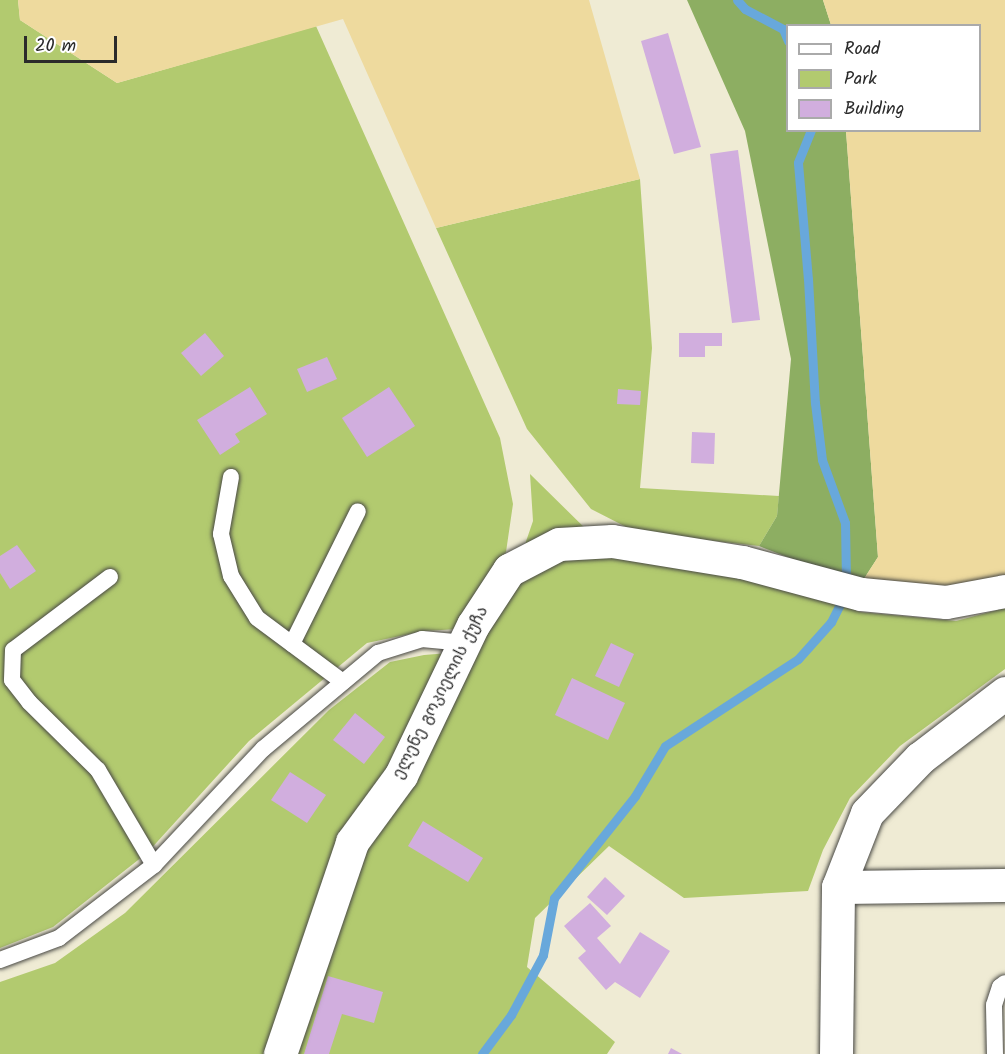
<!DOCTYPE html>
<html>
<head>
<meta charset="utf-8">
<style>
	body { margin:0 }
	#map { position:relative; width:1005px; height:1054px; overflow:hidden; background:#efebd4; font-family:Kalam,"Noto Sans Georgian",sans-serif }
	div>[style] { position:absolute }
	.green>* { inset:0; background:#b2ca6f }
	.forest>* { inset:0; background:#8dae62 }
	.sand>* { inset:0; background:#eeda9e }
	.stream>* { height:9px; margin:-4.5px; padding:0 4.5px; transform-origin:4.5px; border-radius:4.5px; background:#68a8db }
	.building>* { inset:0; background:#d1aede }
	.roads { filter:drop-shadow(0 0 2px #484844) drop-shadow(0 0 2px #484844) }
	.service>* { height:16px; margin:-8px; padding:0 8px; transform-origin:8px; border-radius:8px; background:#fff }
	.minor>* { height:33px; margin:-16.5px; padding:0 16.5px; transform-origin:16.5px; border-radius:16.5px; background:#fff }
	span { translate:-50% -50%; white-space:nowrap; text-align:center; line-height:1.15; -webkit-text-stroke:6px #fff; paint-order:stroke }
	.street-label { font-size:16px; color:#2b2b2b }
	.legend { position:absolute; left:786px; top:24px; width:195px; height:108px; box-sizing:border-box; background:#fff; border:2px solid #aaa; margin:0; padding:8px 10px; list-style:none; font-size:18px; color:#2b2b2b }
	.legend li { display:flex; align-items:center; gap:12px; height:30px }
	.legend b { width:30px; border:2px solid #aaa }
	.scale { position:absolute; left:24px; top:36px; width:93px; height:27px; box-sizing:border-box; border:3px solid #2b2b2b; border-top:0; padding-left:8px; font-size:18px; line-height:21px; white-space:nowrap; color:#2b2b2b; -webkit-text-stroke:4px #fff; paint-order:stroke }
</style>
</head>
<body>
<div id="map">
	<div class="green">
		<div style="clip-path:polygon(0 0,18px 0,20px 20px,117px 83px,316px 26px,500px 438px,513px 504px,506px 552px,459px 629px,424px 631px,367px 643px,249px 741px,147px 853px,53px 927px,0 948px)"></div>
		<div style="clip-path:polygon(640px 179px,652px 348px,640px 488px,779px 496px,777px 516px,759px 546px,636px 532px,591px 509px,527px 429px,436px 228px)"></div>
		<div style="clip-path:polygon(530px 474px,594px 537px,521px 556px,533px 521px)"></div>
		<div style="clip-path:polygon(612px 552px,769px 575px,860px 612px,956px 621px,1005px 608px,1005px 669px,900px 746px,850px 798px,823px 850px,808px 891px,684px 898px,609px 846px,535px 918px,527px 967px,615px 1042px,607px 1054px,291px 1054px,362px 846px,514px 580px,560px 556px)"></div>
		<div style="clip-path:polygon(449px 653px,268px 1054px,0 1054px,0 982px,55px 963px,125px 913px,329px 710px,390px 662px,424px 655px)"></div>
	</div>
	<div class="forest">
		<div style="clip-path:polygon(687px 0,823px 0,831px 25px,788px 26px,788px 130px,846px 131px,878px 557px,860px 585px,759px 546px,777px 516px,791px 359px,745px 131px)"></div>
	</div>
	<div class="sand">
		<div style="clip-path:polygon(18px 0,589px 0,640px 179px,436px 228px,343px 19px,117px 83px,20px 20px)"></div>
		<div style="clip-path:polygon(823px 0,1005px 0,1005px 575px,953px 589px,860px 585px,878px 557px,846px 131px,980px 130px,980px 26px,831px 25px)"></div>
	</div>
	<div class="stream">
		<div style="left:737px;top:0;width:12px;rotate:48deg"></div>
		<div style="left:745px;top:9px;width:43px;rotate:27.8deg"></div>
		<div style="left:783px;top:29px;width:13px;rotate:67deg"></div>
		<div style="left:811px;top:130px;width:35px;rotate:112deg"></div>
		<div style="left:798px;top:163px;width:116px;rotate:85.1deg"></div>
		<div style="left:808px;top:279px;width:124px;rotate:86.8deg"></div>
		<div style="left:815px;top:403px;width:57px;rotate:83deg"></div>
		<div style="left:822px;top:460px;width:67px;rotate:69.9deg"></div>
		<div style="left:845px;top:523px;width:60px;rotate:89deg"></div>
		<div style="left:482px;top:1054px;width:49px;rotate:-53.4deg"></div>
		<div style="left:511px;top:1015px;width:68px;rotate:-61.9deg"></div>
		<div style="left:543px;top:955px;width:58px;rotate:-79.1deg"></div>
		<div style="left:554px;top:898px;width:130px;rotate:-51.5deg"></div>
		<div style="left:635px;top:796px;width:58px;rotate:-59deg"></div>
		<div style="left:665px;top:746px;width:159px;rotate:-33.2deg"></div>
		<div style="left:798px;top:659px;width:50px;rotate:-48.3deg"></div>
		<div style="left:831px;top:622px;width:29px;rotate:-63deg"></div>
	</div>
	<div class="building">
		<div style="clip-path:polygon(668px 33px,701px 147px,674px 154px,641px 41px)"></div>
		<div style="clip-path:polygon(738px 150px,760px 320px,732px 323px,710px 154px)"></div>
		<div style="clip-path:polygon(205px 333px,224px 356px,201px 376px,181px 353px)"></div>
		<div style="clip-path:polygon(679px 333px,722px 333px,722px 346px,705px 346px,705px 357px,679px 357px)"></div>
		<div style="clip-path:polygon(327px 357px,337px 379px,307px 392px,297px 369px)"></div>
		<div style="clip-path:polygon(250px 387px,267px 414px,235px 434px,240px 442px,220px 455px,197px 420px)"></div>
		<div style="clip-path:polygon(389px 387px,415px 426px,367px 457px,342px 418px)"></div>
		<div style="clip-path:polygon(618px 389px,641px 391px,640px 405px,617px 404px)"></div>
		<div style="clip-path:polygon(692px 432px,715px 433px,714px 464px,691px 463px)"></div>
		<div style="clip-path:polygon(17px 545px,36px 571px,10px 589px,0 573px,0 556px)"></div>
		<div style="clip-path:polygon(611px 643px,634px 654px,619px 687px,595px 676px)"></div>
		<div style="clip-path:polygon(572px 678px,625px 703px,608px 740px,555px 715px)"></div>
		<div style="clip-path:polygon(355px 713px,385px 737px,364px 764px,333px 740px)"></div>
		<div style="clip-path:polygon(290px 772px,326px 795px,307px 823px,271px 800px)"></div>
		<div style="clip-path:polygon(423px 821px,483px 858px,468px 882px,408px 846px)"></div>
		<div style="clip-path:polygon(605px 877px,625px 896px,607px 915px,587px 897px)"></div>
		<div style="clip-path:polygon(590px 903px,611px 926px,597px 938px,620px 964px,640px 932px,670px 951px,640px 998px,615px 982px,606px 990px,578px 958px,586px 951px,564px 926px)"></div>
		<div style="clip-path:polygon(328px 976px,383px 992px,374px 1023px,342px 1014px,329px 1054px,304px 1054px)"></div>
		<div style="clip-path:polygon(671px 1048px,682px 1054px,668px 1054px)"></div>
	</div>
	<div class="roads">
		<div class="service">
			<div style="left:231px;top:477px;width:58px;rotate:100deg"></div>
			<div style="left:221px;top:534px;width:43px;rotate:76.6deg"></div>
			<div style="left:231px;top:576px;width:49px;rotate:58.2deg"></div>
			<div style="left:257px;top:618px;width:107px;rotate:36.7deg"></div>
			<div style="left:110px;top:577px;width:121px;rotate:143deg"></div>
			<div style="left:13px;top:650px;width:30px;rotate:92deg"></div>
			<div style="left:12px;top:680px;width:28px;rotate:52deg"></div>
			<div style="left:29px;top:702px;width:97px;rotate:44.6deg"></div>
			<div style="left:98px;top:770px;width:110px;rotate:59.5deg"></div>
			<div style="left:292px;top:644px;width:148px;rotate:-63.6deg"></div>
			<div style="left:0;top:960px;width:63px;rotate:-20.4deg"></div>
			<div style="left:59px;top:938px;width:120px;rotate:-37.5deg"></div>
			<div style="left:154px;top:865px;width:159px;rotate:-46.8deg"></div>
			<div style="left:263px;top:749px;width:150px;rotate:-39.9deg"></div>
			<div style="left:378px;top:653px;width:46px;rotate:-17.7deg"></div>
			<div style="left:422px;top:639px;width:43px;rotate:5.3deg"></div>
			<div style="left:995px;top:1054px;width:49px;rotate:-91.2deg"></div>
			<div style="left:994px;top:1005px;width:19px;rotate:-72deg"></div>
			<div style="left:1000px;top:987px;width:6px;rotate:-39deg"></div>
		</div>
		<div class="minor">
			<div style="left:838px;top:887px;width:167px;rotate:-0.7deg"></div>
			<div style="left:280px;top:1054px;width:224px;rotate:-71.2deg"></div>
			<div style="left:352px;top:842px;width:83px;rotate:-53.8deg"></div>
			<div style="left:401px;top:775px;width:166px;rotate:-64.4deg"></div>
			<div style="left:473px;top:625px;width:66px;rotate:-56.8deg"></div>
			<div style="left:509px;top:570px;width:56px;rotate:-27.5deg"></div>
			<div style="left:559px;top:544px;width:53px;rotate:-3.2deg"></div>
			<div style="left:612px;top:541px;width:132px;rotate:9.2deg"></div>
			<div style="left:742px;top:562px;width:123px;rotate:15.1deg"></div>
			<div style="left:861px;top:594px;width:85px;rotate:5.4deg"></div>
			<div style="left:946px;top:602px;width:60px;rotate:-10.6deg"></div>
			<div style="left:836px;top:1054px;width:167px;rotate:-89.3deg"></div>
			<div style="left:838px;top:887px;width:79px;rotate:-68.6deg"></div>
			<div style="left:867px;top:813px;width:76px;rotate:-46.1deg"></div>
			<div style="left:920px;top:758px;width:107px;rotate:-37.4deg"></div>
		</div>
	</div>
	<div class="street-label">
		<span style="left:441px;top:693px;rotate:-63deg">ელენე გოკიელის ქუჩა</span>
	</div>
	<ul class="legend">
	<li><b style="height:8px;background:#fff"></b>Road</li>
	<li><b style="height:16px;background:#b2ca6f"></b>Park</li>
	<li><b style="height:16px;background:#d1aede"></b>Building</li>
	</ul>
	<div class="scale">20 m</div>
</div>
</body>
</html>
